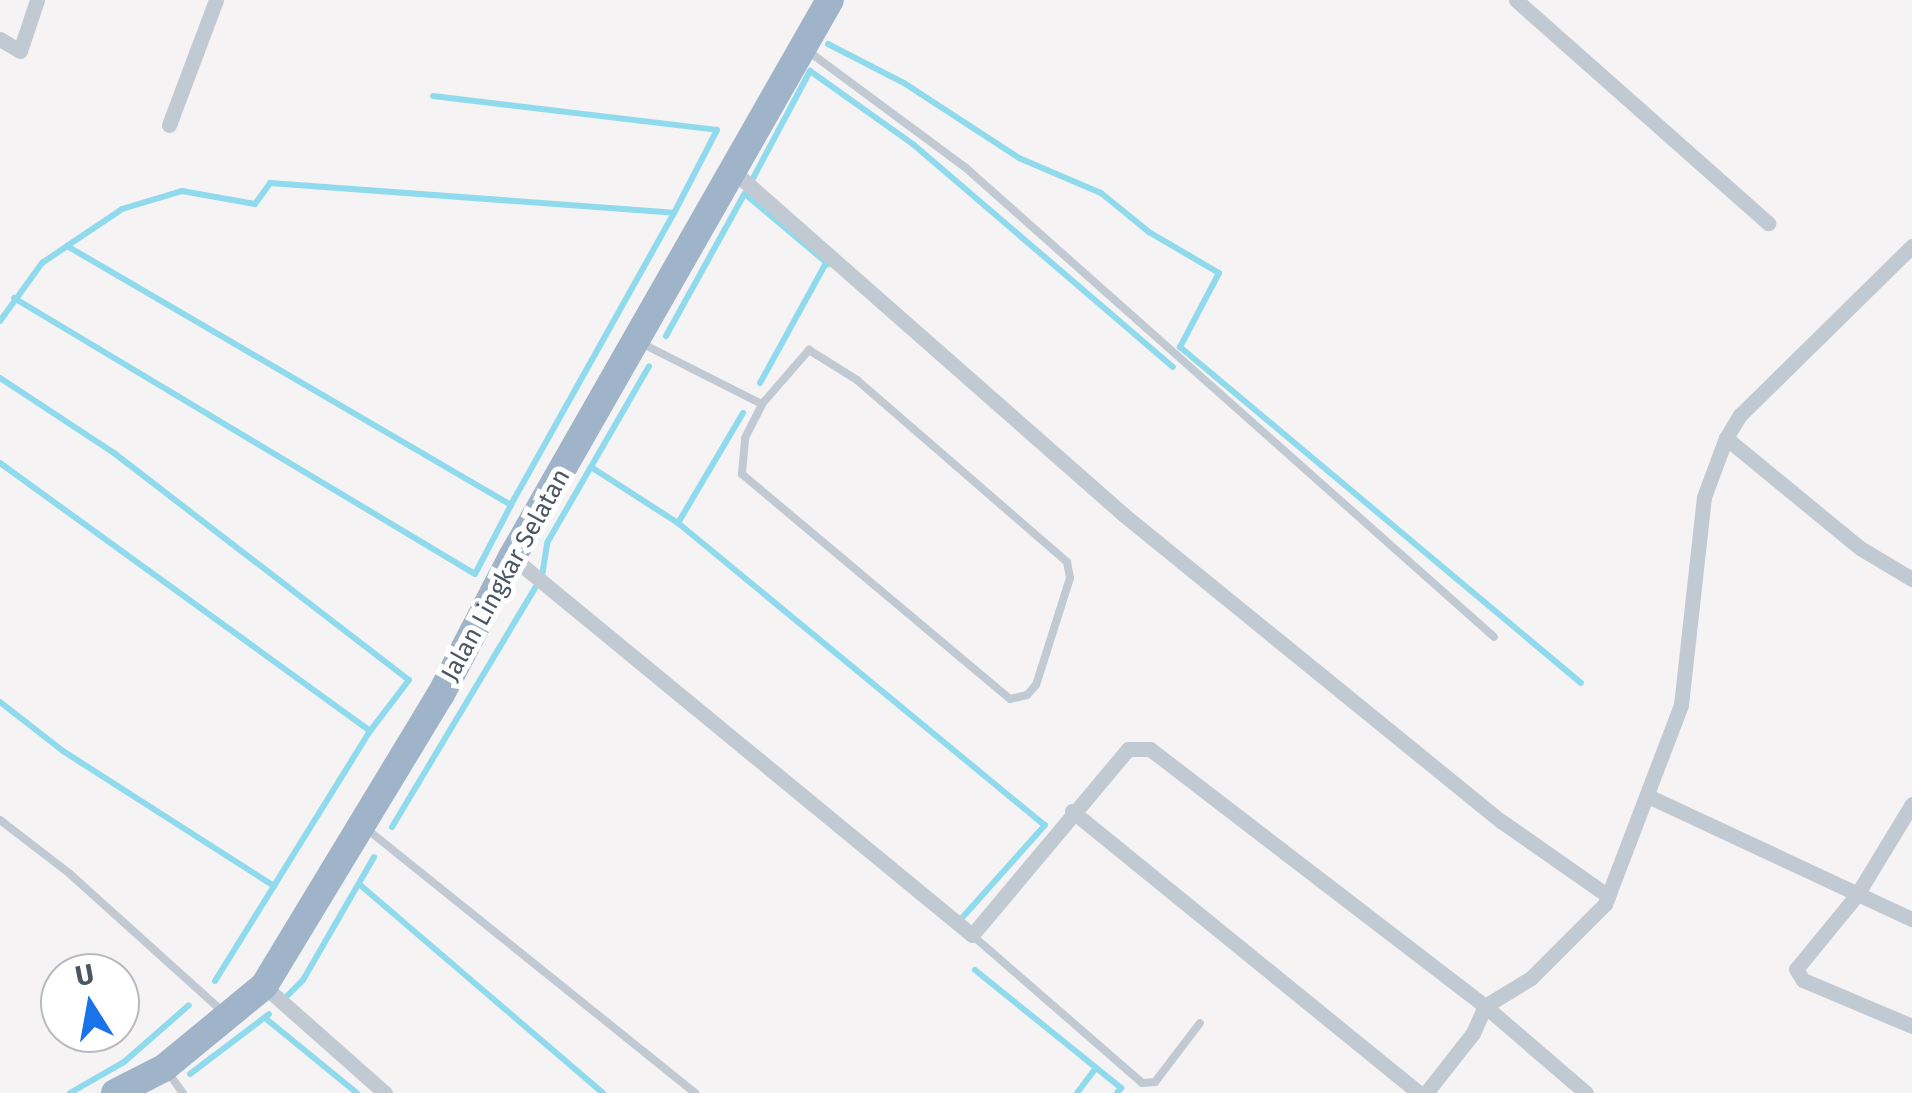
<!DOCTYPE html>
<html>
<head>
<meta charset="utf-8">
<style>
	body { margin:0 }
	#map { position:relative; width:1912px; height:1093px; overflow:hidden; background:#f5f3f3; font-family:"Fira Sans",sans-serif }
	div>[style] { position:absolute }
	.stream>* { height:6px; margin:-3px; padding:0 3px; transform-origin:3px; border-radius:3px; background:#90daee }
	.service>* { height:8px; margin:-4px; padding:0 4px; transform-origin:4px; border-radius:4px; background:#c1cad2 }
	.minor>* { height:15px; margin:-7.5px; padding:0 7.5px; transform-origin:7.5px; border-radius:7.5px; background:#c1cad2 }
	.trunk>* { height:28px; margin:-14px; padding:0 14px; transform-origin:14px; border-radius:14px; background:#9fb4c9 }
	span { translate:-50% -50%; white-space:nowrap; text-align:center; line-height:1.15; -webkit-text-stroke:10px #fff; paint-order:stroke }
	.street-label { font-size:25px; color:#4a5661 }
	.north { position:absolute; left:40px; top:953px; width:100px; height:100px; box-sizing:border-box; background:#fff; border:2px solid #b7bbc0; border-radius:50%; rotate:349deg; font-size:28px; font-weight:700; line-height:40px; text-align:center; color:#4a5661 }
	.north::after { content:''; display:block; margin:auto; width:35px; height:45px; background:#1a73e8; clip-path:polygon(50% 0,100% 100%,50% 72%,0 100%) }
</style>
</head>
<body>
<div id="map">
	<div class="stream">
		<div style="left:828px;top:44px;width:85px;rotate:27.2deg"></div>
		<div style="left:904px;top:83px;width:137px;rotate:33.1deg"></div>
		<div style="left:1019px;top:158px;width:89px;rotate:23.1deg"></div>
		<div style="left:1101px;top:193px;width:62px;rotate:39.1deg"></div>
		<div style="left:1149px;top:232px;width:81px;rotate:30.4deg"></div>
		<div style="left:1219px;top:273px;width:84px;rotate:117.8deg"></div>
		<div style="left:1180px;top:347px;width:523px;rotate:39.96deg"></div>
		<div style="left:433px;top:96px;width:286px;rotate:6.8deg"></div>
		<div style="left:717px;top:130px;width:93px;rotate:117.4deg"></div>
		<div style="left:751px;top:182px;width:126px;rotate:-62deg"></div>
		<div style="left:810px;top:71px;width:128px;rotate:35.4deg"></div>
		<div style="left:914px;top:145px;width:341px;rotate:40.6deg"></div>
		<div style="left:745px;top:194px;width:109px;rotate:40.1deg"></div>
		<div style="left:14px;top:298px;width:537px;rotate:30.91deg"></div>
		<div style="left:475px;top:574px;width:78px;rotate:-62.4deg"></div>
		<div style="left:0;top:321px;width:72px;rotate:-54.1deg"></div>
		<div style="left:42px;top:263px;width:30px;rotate:-34deg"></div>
		<div style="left:67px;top:246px;width:66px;rotate:-33.9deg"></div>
		<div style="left:122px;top:209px;width:63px;rotate:-16.7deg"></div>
		<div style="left:182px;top:191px;width:74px;rotate:10.1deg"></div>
		<div style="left:255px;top:204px;width:26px;rotate:-54deg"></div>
		<div style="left:270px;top:183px;width:405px;rotate:4.2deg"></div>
		<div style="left:674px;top:213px;width:334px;rotate:119.2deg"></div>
		<div style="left:511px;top:505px;width:514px;rotate:-149.74deg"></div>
		<div style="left:666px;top:336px;width:163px;rotate:-61.1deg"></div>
		<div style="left:0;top:378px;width:136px;rotate:33.3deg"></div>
		<div style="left:114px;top:453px;width:372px;rotate:37.6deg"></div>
		<div style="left:409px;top:680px;width:64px;rotate:127.4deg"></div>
		<div style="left:760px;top:383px;width:137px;rotate:-61.2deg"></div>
		<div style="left:0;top:463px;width:457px;rotate:35.9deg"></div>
		<div style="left:370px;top:731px;width:182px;rotate:121.8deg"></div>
		<div style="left:274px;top:886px;width:250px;rotate:-147.4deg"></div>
		<div style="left:63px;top:751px;width:80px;rotate:-142.1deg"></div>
		<div style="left:591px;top:467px;width:103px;rotate:32.8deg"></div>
		<div style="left:678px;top:523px;width:475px;rotate:39.5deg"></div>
		<div style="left:1045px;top:825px;width:126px;rotate:131.8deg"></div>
		<div style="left:678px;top:523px;width:128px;rotate:-59.4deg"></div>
		<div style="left:542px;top:576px;width:33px;rotate:-81deg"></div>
		<div style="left:547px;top:543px;width:204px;rotate:-60deg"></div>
		<div style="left:392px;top:827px;width:279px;rotate:-59.1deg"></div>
		<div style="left:359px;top:884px;width:321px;rotate:40.6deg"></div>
		<div style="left:975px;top:970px;width:188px;rotate:38.9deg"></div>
		<div style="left:1121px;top:1088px;width:6px;rotate:129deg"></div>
		<div style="left:215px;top:981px;width:112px;rotate:-58.2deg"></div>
		<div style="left:284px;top:999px;width:27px;rotate:-45deg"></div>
		<div style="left:303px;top:980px;width:142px;rotate:-60deg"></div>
		<div style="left:265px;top:1018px;width:119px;rotate:39.2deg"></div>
		<div style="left:190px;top:1074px;width:99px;rotate:-37.2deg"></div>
		<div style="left:70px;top:1093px;width:62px;rotate:-29.9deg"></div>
		<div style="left:124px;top:1062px;width:86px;rotate:-41.2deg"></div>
		<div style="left:1077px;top:1093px;width:31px;rotate:-53deg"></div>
	</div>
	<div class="service">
		<div style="left:808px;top:51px;width:197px;rotate:36.5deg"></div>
		<div style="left:966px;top:168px;width:706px;rotate:41.61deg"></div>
		<div style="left:643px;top:344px;width:133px;rotate:26.8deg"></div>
		<div style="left:809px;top:350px;width:57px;rotate:32deg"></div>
		<div style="left:857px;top:380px;width:278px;rotate:40.9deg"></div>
		<div style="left:1067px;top:562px;width:16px;rotate:79deg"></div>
		<div style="left:1070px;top:578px;width:112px;rotate:107.6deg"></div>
		<div style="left:1036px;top:685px;width:13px;rotate:132deg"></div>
		<div style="left:1027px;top:695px;width:17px;rotate:167deg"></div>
		<div style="left:1010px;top:699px;width:350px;rotate:-140deg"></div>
		<div style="left:742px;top:474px;width:36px;rotate:-85deg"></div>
		<div style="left:745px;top:438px;width:38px;rotate:-63deg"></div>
		<div style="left:762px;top:404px;width:72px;rotate:-49deg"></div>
		<div style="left:0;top:820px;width:88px;rotate:37.6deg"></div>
		<div style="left:70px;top:874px;width:205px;rotate:42deg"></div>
		<div style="left:368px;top:830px;width:420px;rotate:38.8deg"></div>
		<div style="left:972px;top:935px;width:225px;rotate:41deg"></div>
		<div style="left:1142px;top:1083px;width:13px;rotate:-4deg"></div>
		<div style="left:1155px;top:1082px;width:74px;rotate:-52.7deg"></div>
		<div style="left:167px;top:1071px;width:27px;rotate:54deg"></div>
	</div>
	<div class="minor">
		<div style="left:1516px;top:0;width:337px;rotate:41.5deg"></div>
		<div style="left:0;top:39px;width:23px;rotate:31deg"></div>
		<div style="left:20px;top:51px;width:54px;rotate:-71.6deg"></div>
		<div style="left:169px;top:125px;width:134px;rotate:-69.4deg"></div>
		<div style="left:733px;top:171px;width:521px;rotate:41.34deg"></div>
		<div style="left:1124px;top:515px;width:486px;rotate:39.1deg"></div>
		<div style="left:1501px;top:821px;width:131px;rotate:35deg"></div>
		<div style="left:1726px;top:438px;width:173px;rotate:39.4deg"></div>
		<div style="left:1860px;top:548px;width:61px;rotate:30.8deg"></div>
		<div style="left:512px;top:557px;width:595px;rotate:39.41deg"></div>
		<div style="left:972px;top:935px;width:243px;rotate:-50deg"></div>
		<div style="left:1128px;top:749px;width:22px"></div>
		<div style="left:1150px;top:749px;width:422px;rotate:37.5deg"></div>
		<div style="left:1485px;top:1006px;width:30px;rotate:114deg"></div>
		<div style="left:1473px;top:1033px;width:76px;rotate:128.1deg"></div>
		<div style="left:1650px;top:797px;width:289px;rotate:25deg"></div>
		<div style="left:1912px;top:804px;width:108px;rotate:121.3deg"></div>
		<div style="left:1856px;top:896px;width:94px;rotate:129.4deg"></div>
		<div style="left:1796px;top:969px;width:13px;rotate:58deg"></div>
		<div style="left:1803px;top:980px;width:118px;rotate:22.9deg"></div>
		<div style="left:1072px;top:811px;width:447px;rotate:39.1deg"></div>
		<div style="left:264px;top:986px;width:162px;rotate:41.5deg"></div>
		<div style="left:1586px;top:1093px;width:133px;rotate:-139.3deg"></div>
		<div style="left:1485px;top:1006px;width:54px;rotate:-31.3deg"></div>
		<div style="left:1531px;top:978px;width:105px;rotate:-45deg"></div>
		<div style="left:1605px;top:904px;width:213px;rotate:-69.1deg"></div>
		<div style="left:1681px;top:705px;width:209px;rotate:-83.7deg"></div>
		<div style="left:1704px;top:497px;width:63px;rotate:-69.6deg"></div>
		<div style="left:1726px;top:438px;width:27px;rotate:-59deg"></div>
		<div style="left:1740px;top:415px;width:241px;rotate:-44.5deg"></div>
	</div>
	<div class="trunk">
		<div style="left:115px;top:1093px;width:55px;rotate:-27deg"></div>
		<div style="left:164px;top:1068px;width:129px;rotate:-39.4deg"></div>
		<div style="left:264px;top:986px;width:341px;rotate:-58.8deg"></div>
		<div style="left:441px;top:694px;width:154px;rotate:-62.6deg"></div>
		<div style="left:512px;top:557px;width:641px;rotate:-60.28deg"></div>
	</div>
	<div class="street-label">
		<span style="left:506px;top:575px;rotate:-61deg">Jalan Lingkar Selatan</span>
	</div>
	<div class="north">U</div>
</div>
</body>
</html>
